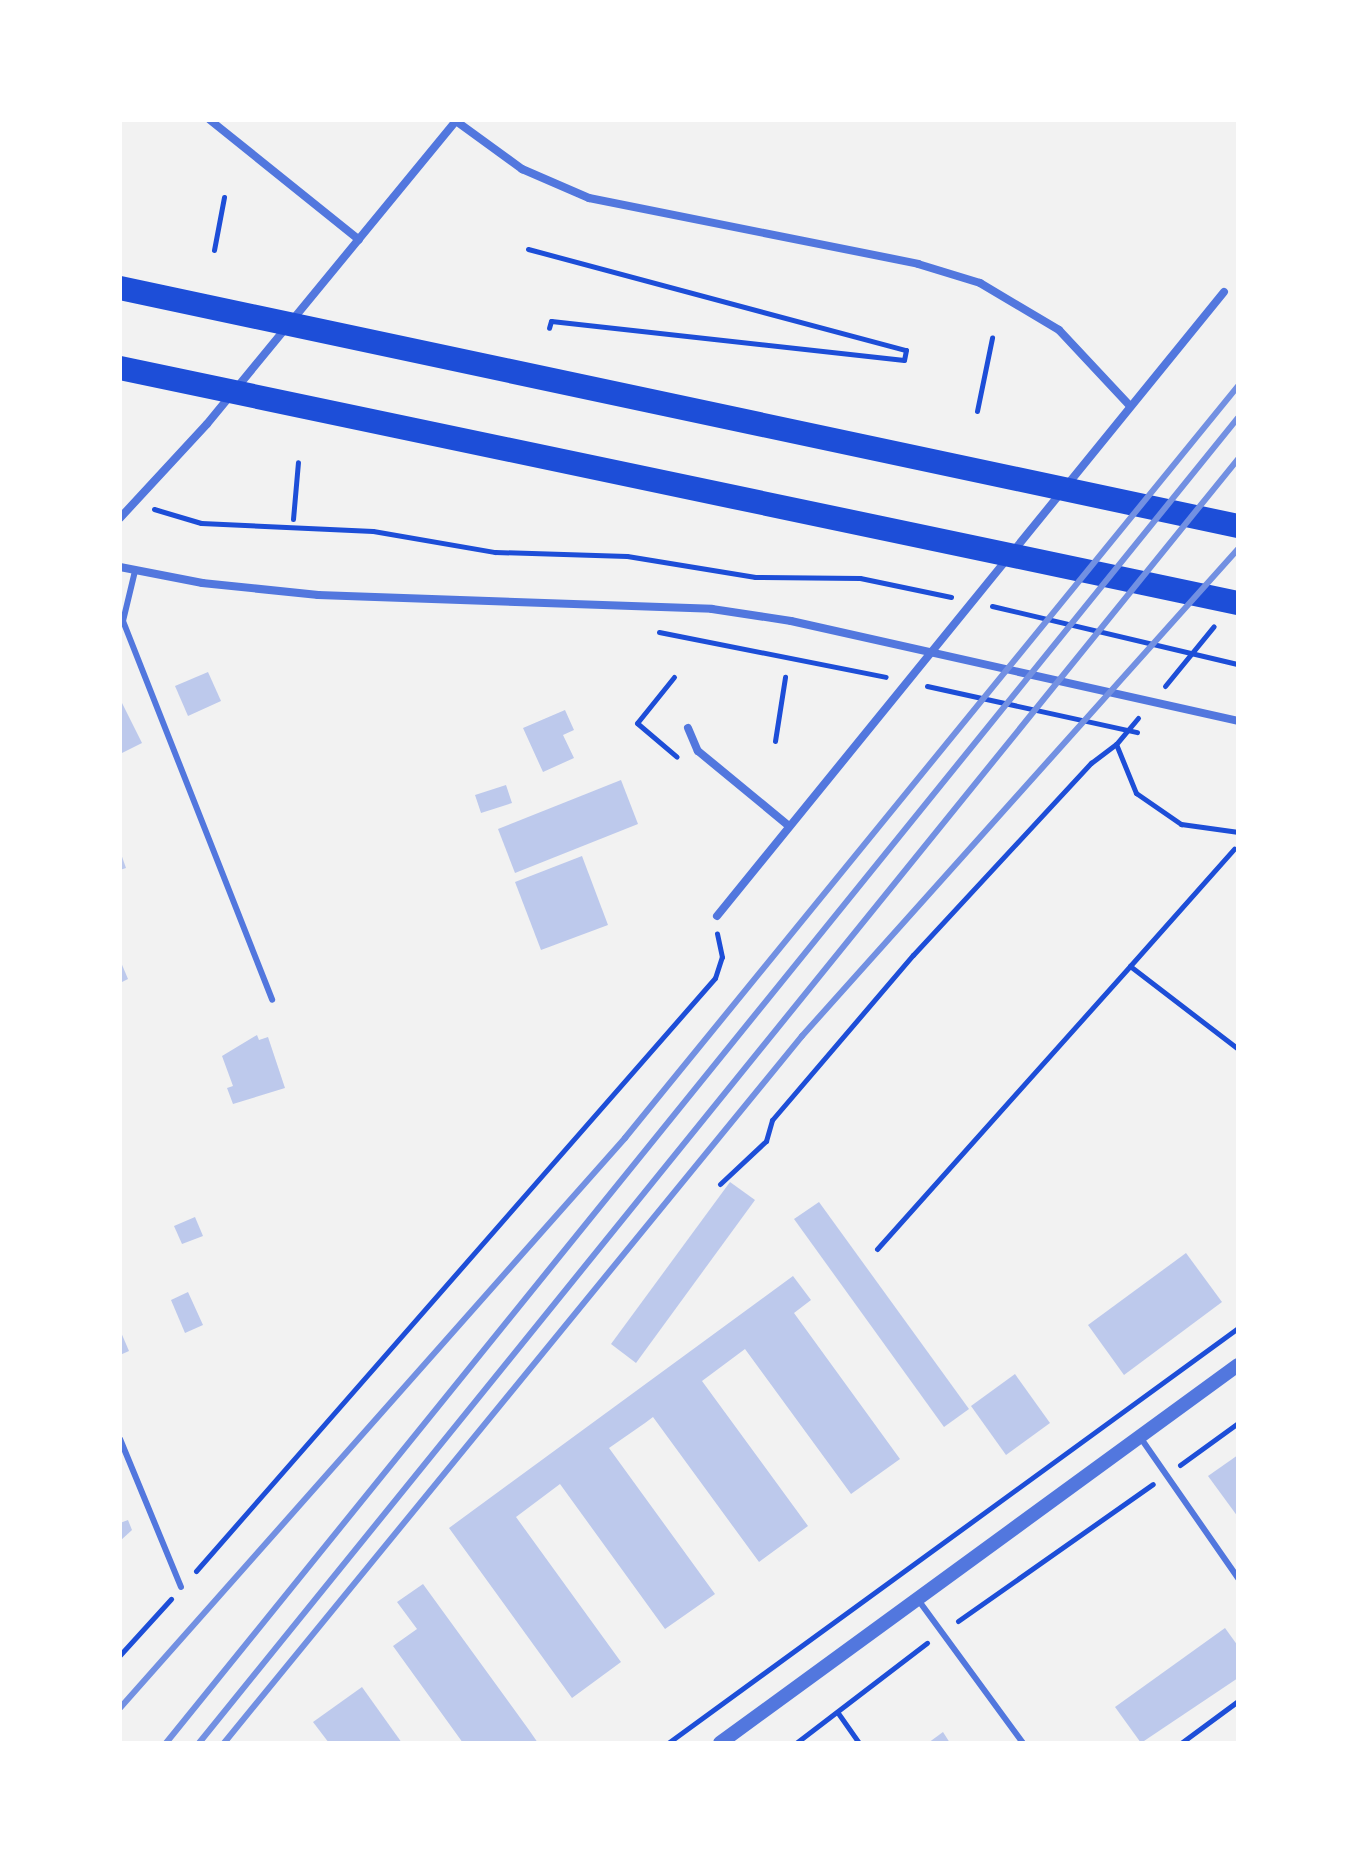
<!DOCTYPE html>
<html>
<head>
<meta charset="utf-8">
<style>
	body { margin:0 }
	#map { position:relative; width:1358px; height:1863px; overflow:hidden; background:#f2f2f2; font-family:"Space Grotesk",sans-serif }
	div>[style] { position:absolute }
	.building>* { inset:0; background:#bdc9ec }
	.path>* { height:5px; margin:-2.5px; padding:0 2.5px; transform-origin:2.5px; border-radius:2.5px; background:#1d4ed8 }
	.service>* { height:6px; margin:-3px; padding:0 3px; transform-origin:3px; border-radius:3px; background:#5277de }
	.minor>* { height:8px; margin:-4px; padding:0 4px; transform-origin:4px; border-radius:4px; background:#5277de }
	.tertiary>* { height:14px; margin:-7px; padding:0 7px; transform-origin:7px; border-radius:7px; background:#5277de }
	.motorway>* { height:24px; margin:-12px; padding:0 12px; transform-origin:12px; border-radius:12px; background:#1d4ed8 }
	.rail>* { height:6px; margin:-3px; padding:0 3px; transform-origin:3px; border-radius:3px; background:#7290e2 }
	span { translate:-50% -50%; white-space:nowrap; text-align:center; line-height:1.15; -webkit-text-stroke:8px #fff; paint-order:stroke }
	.frame { position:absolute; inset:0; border:122px solid #fff; pointer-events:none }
</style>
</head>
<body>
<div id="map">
	<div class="building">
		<div style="clip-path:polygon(208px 672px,221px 701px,188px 716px,175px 686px)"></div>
		<div style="clip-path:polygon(120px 699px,142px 743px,120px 754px)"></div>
		<div style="clip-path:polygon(565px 710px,574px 730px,563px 735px,574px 758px,543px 772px,523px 728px)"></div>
		<div style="clip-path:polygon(621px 780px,638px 824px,515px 873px,498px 829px)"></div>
		<div style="clip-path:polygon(506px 785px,512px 803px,481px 813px,475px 795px)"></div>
		<div style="clip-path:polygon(120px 851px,126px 868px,120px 870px)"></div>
		<div style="clip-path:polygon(582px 856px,608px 925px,541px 950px,515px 882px)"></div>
		<div style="clip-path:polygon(120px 960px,128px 979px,120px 983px)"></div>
		<div style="clip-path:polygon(257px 1035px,259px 1040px,268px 1037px,285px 1088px,233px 1104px,227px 1088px,233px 1086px,222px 1056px)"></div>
		<div style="clip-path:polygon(730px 1182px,755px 1200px,636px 1363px,611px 1344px)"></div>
		<div style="clip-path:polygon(819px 1202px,969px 1409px,944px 1427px,794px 1219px)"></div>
		<div style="clip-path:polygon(195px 1217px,203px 1236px,182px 1244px,174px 1226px)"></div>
		<div style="clip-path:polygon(1186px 1253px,1222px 1302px,1124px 1375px,1088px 1325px)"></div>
		<div style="clip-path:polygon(793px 1276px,811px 1300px,794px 1313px,900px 1459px,851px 1494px,745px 1349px,702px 1381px,808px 1526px,759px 1562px,653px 1417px,645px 1423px,609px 1448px,715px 1594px,665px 1629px,560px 1484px,516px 1517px,621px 1662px,572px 1698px,449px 1528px)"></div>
		<div style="clip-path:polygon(188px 1292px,203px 1325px,185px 1333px,171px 1300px)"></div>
		<div style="clip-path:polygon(120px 1330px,129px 1351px,120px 1355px)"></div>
		<div style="clip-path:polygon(1015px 1374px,1050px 1423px,1006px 1455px,971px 1406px)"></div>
		<div style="clip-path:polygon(1238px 1455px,1238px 1517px,1208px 1476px)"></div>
		<div style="clip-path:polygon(128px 1520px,132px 1530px,120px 1541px,120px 1523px)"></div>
		<div style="clip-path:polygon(423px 1584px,529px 1730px,538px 1743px,463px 1743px,393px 1646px,417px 1629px,397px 1602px)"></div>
		<div style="clip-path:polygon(1225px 1628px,1238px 1646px,1238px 1678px,1141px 1743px,1115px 1707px)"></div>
		<div style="clip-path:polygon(362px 1687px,402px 1743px,329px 1743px,313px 1722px)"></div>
		<div style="clip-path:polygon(943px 1732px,950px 1743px,928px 1743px)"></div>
	</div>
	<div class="path">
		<div style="left:528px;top:249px;width:391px;rotate:15deg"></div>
		<div style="left:906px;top:350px;width:10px;rotate:101deg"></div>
		<div style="left:904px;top:360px;width:355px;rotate:-173.7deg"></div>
		<div style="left:551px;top:321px;width:7px;rotate:106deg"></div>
		<div style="left:214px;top:250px;width:54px;rotate:-79.3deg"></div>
		<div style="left:977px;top:411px;width:75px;rotate:-78.4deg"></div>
		<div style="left:154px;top:509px;width:49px;rotate:16.6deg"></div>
		<div style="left:201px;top:523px;width:172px;rotate:2.7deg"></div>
		<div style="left:373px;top:531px;width:124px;rotate:9.8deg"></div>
		<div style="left:495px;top:552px;width:132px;rotate:1.7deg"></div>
		<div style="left:627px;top:556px;width:130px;rotate:9.3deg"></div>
		<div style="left:755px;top:577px;width:105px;rotate:0.5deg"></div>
		<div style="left:860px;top:578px;width:93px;rotate:11.8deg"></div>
		<div style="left:293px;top:519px;width:57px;rotate:-85deg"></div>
		<div style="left:992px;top:606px;width:253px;rotate:13.3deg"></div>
		<div style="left:659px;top:632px;width:231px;rotate:11.2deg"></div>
		<div style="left:674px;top:677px;width:59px;rotate:128.8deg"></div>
		<div style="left:637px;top:723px;width:52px;rotate:40.4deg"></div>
		<div style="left:927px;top:686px;width:215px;rotate:12.4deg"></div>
		<div style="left:1165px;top:686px;width:77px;rotate:-50.8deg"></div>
		<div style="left:1138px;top:718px;width:34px;rotate:130deg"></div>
		<div style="left:1116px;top:744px;width:53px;rotate:67.8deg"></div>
		<div style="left:1136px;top:793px;width:55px;rotate:34.6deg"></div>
		<div style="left:1181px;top:824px;width:58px;rotate:8deg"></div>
		<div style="left:775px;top:741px;width:65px;rotate:-81.1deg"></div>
		<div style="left:1130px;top:966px;width:157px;rotate:-48.4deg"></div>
		<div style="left:720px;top:1184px;width:63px;rotate:-43.1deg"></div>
		<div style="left:766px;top:1141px;width:22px;rotate:-74deg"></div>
		<div style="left:772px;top:1120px;width:217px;rotate:-49.5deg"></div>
		<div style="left:913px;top:955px;width:262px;rotate:-47.2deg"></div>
		<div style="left:1091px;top:763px;width:31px;rotate:-37deg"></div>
		<div style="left:877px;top:1249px;width:380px;rotate:-48.2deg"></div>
		<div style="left:1130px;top:966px;width:136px;rotate:37.5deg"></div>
		<div style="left:1180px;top:1465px;width:72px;rotate:-35.9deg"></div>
		<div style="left:196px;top:1571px;width:788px;rotate:-48.81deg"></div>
		<div style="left:715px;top:978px;width:22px;rotate:-72deg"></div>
		<div style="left:722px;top:957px;width:24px;rotate:-102deg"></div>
		<div style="left:958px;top:1621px;width:238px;rotate:-35.1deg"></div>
		<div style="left:120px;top:1655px;width:76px;rotate:-47.7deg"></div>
		<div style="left:838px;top:1713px;width:37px;rotate:55deg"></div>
		<div style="left:668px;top:1743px;width:705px;rotate:-36.06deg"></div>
		<div style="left:796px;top:1743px;width:165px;rotate:-37.4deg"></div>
		<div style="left:1181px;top:1743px;width:71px;rotate:-36.4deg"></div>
	</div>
	<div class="service">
		<div style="left:135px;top:571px;width:51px;rotate:103.5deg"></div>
		<div style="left:123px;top:621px;width:407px;rotate:68.5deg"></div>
		<div style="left:1140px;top:1437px;width:172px;rotate:55.2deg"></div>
		<div style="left:120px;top:1439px;width:160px;rotate:67.6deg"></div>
		<div style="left:919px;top:1601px;width:176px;rotate:53.8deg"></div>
	</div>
	<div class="minor">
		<div style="left:210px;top:120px;width:191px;rotate:38.8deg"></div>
		<div style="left:456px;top:121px;width:82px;rotate:36deg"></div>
		<div style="left:522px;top:169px;width:73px;rotate:23.4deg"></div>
		<div style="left:589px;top:198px;width:336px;rotate:11.3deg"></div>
		<div style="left:918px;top:264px;width:65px;rotate:17deg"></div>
		<div style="left:980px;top:283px;width:92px;rotate:30.7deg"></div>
		<div style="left:1059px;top:330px;width:104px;rotate:46.9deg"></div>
		<div style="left:120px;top:518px;width:128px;rotate:-47.2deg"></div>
		<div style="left:207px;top:424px;width:394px;rotate:-50.6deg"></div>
		<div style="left:120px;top:567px;width:84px;rotate:11deg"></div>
		<div style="left:202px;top:583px;width:117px;rotate:5.9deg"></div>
		<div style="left:318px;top:595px;width:394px;rotate:2deg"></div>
		<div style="left:712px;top:609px;width:80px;rotate:8.6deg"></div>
		<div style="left:791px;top:621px;width:458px;rotate:12.6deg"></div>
		<div style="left:688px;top:728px;width:25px;rotate:67deg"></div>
		<div style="left:698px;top:751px;width:118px;rotate:39.5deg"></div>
		<div style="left:717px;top:916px;width:804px;rotate:-50.91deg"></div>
	</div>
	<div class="tertiary">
		<div style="left:720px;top:1743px;width:641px;rotate:-36.12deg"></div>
	</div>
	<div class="motorway">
		<div style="left:120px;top:288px;width:1143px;rotate:12.02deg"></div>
		<div style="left:120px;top:368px;width:1142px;rotate:11.87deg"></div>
	</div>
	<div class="rail">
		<div style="left:120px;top:1708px;width:762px;rotate:-48.46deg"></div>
		<div style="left:625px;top:1138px;width:970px;rotate:-50.81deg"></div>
		<div style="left:166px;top:1743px;width:1704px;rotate:-51.03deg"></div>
		<div style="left:199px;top:1743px;width:1652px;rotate:-51.02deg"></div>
		<div style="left:224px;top:1743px;width:913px;rotate:-50.73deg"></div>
		<div style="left:802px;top:1036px;width:654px;rotate:-48.16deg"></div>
	</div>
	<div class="frame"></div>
</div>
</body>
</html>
